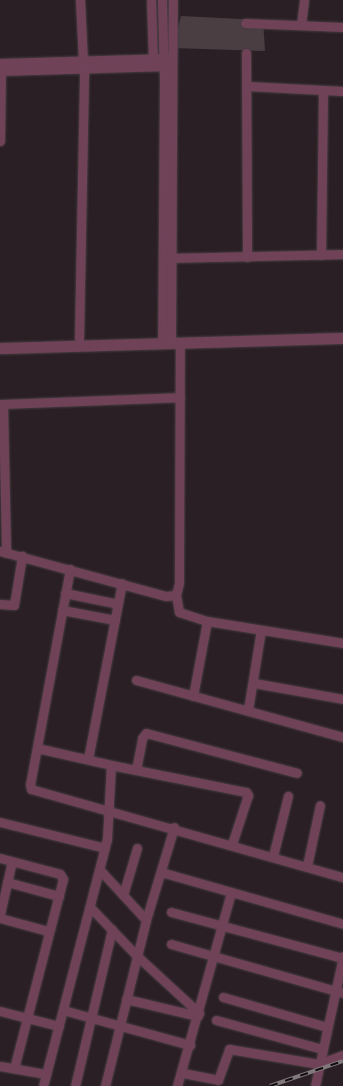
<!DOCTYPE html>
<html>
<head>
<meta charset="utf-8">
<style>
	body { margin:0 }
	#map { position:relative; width:343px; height:1086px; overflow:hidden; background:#2a1f24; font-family:"Work Sans",sans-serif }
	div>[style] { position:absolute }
	.building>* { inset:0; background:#4a3e43 }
	.roads { filter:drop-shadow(0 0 1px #473d41) drop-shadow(0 0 1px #473d41) }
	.minor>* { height:9px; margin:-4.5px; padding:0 4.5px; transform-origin:4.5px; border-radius:4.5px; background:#704258 }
	.tertiary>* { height:11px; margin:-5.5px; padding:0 5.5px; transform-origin:5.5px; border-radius:5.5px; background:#704258 }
	.rail>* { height:4px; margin-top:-2px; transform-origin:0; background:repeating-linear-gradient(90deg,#0f0a0c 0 8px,#82797d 0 16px); box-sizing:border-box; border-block:1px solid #82797d }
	span { translate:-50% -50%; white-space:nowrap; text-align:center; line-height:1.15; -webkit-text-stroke:3px #0f0a0c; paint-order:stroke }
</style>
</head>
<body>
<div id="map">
	<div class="building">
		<div style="clip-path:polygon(181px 16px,263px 20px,265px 51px,173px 48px)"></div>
	</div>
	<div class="roads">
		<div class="minor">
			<div style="left:80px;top:0;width:61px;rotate:87.2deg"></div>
			<div style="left:151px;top:0;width:59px;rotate:88.1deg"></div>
			<div style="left:162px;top:0;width:81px;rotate:88.6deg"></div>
			<div style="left:164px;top:81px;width:262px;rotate:90.4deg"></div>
			<div style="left:245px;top:23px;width:98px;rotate:2.3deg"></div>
			<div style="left:301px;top:25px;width:25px;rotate:-83deg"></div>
			<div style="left:246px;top:53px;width:204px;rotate:89.7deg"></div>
			<div style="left:0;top:63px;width:169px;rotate:-1.7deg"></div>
			<div style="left:0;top:71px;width:168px;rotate:-1.7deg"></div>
			<div style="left:247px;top:86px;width:96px;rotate:3deg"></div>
			<div style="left:0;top:141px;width:75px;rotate:-89.2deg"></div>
			<div style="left:321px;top:255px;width:165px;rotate:-89.3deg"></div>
			<div style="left:171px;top:258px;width:172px;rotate:-1.3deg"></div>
			<div style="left:79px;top:338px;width:269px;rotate:-88.9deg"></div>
			<div style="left:171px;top:343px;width:343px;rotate:-89.7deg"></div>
			<div style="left:0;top:404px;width:180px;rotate:-2.2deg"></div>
			<div style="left:3px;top:404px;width:149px;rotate:88.8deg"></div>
			<div style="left:0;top:551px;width:172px;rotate:15.2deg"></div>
			<div style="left:166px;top:596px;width:10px;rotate:-6deg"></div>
			<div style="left:176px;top:595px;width:12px;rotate:-76deg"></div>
			<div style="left:179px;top:583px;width:241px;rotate:-89.8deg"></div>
			<div style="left:70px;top:569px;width:219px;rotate:100.5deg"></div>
			<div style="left:30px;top:784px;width:5px;rotate:79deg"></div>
			<div style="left:31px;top:789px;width:324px;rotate:15.8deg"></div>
			<div style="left:65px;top:593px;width:54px;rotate:11.7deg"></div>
			<div style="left:176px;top:595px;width:17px;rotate:80deg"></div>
			<div style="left:179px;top:612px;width:29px;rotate:18deg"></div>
			<div style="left:0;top:604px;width:14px;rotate:4deg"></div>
			<div style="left:14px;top:605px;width:50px;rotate:-80.7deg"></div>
			<div style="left:62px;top:610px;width:54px;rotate:10.7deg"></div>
			<div style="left:136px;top:680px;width:215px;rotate:15.4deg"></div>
			<div style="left:254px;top:683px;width:90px;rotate:10.2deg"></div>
			<div style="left:193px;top:696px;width:76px;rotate:-79.4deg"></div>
			<div style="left:207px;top:621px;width:138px;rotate:9.2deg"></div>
			<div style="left:248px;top:710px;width:81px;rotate:-80.8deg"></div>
			<div style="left:37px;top:748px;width:76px;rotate:12.9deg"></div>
			<div style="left:111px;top:765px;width:74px;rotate:93.1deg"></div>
			<div style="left:107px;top:839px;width:255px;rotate:104.5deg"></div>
			<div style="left:88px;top:759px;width:179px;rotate:-79.1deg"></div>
			<div style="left:111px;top:765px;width:138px;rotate:11.3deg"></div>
			<div style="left:246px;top:792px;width:4px;rotate:56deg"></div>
			<div style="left:248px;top:795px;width:52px;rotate:108.1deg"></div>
			<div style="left:136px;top:770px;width:33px;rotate:-79deg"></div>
			<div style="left:142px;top:738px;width:6px;rotate:-51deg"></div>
			<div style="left:146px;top:733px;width:156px;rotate:14.8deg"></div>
			<div style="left:0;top:822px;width:108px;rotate:13.9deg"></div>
			<div style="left:273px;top:856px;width:62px;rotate:-76deg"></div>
			<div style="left:0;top:858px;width:62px;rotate:14.9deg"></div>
			<div style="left:60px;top:874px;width:6px;rotate:59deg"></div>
			<div style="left:63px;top:879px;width:195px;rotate:104.5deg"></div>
			<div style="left:307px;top:866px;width:62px;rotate:-78deg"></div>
			<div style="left:100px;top:870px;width:68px;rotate:47.4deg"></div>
			<div style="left:161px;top:872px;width:189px;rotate:15.9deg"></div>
			<div style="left:7px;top:882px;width:54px;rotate:15.1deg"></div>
			<div style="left:123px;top:895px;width:49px;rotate:-73.4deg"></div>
			<div style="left:90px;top:907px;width:66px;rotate:46.2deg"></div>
			<div style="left:136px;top:955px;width:86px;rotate:42.6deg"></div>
			<div style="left:171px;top:912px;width:178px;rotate:15deg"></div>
			<div style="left:0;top:914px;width:54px;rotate:-77.2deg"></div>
			<div style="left:0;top:918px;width:50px;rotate:15.2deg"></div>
			<div style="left:171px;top:944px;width:179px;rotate:15.9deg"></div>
			<div style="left:223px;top:997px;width:108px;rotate:16.1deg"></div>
			<div style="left:126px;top:999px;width:74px;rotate:13.3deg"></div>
			<div style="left:63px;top:1010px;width:132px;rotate:15.4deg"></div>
			<div style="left:0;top:1011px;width:61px;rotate:14.3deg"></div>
			<div style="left:216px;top:1020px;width:110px;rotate:15.3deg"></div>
			<div style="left:0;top:1066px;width:47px;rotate:9.9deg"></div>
			<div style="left:183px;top:1073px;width:36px;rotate:11deg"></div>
			<div style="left:218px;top:1080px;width:33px;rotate:-70deg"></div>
			<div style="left:229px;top:1049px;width:91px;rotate:9.5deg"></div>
			<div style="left:319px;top:1064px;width:26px;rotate:-21deg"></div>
			<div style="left:75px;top:1086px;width:161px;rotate:-76.7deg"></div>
			<div style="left:105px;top:1086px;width:171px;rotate:-76.1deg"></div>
			<div style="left:146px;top:920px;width:97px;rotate:-73.2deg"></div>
			<div style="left:177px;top:1086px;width:201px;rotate:-74.4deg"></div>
			<div style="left:315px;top:1086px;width:133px;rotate:-77.8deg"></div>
		</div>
		<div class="tertiary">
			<div style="left:0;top:348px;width:343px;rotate:-1.7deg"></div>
		</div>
	</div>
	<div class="rail">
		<div style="left:270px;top:1086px;width:77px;rotate:-18.9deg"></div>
	</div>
</div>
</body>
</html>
